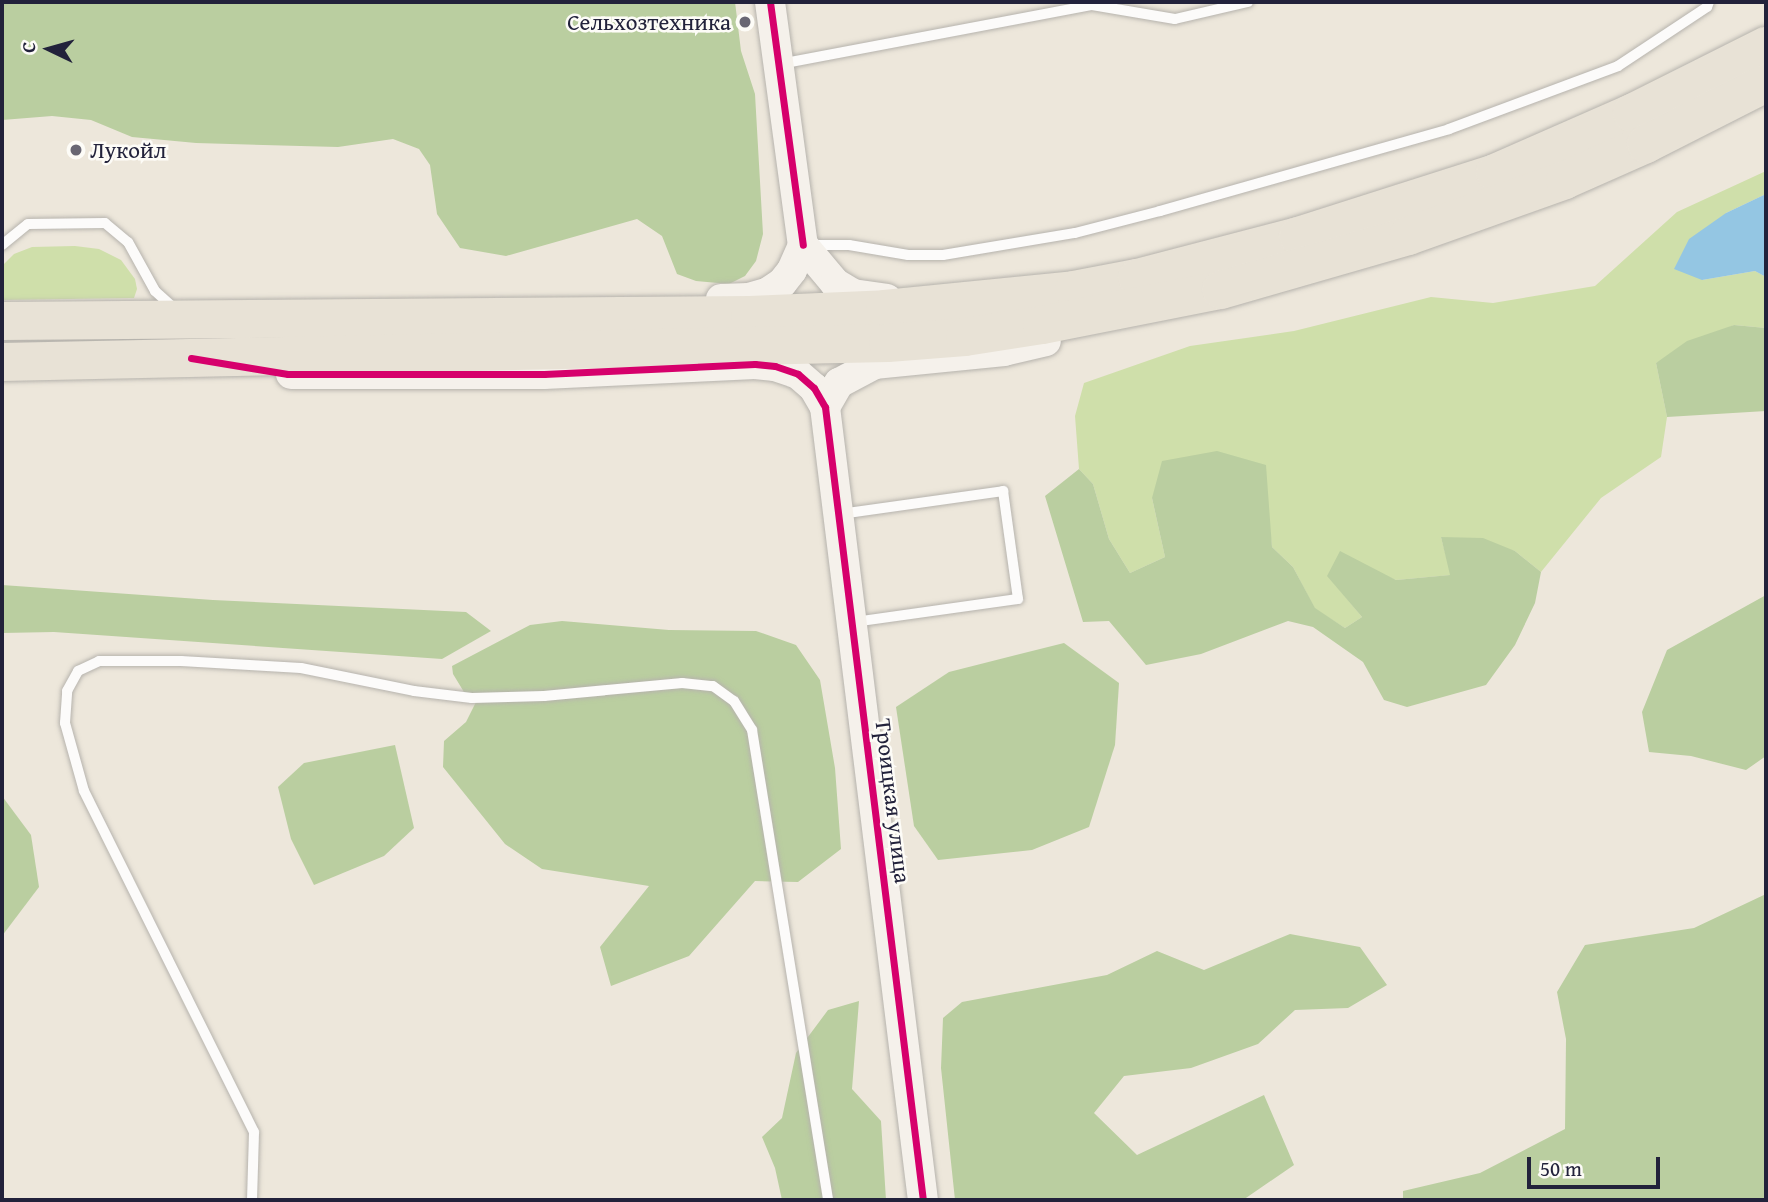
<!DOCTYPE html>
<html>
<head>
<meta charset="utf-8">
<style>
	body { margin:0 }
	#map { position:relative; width:1768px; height:1202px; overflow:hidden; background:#ede7db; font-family:"Gentium Book Plus",serif }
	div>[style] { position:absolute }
	.green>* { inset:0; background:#cfdfaa }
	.forest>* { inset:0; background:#bacea0 }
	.water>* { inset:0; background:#94c6e3 }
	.roads { filter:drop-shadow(0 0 2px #b6b3ad) drop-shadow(0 0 2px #b6b3ad) }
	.lane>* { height:10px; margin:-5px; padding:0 5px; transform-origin:5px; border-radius:5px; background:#fcfbfa }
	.secondary>* { height:30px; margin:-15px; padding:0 15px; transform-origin:15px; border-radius:15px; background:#f5f1eb }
	.highway>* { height:38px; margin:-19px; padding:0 19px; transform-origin:19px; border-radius:19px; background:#e8e2d6 }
	.cycleway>* { height:7px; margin:-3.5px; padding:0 3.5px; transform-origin:3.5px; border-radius:3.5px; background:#d6006c }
	.dots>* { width:19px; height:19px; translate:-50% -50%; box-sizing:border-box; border:4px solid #fdfcf7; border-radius:50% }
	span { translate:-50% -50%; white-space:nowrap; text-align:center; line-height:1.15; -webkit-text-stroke:5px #fdfcf7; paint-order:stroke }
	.poi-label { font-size:23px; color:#22223b }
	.right { translate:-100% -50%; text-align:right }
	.left { translate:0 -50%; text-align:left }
	.street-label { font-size:23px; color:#22223b }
	.frame { position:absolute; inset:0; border:4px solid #22223b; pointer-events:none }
	.north { position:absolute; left:14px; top:14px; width:70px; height:70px; -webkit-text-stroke:5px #fdfcf7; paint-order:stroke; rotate:275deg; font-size:19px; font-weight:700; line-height:28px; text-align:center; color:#22223b }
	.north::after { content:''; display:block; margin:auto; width:24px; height:32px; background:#22223b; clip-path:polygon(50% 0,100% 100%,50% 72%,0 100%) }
	.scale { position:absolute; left:1527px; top:1157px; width:133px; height:32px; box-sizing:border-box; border:4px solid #22223b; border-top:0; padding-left:9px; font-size:21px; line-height:24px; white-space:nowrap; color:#22223b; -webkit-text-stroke:5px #fdfcf7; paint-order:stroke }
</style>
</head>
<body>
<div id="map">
	<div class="green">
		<div style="clip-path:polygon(1766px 171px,1766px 194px,1726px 213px,1702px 280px,1755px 271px,1766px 277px,1766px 328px,1734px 325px,1656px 363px,1667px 417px,1661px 457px,1601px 498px,1541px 572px,1515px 551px,1441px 537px,1451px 575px,1396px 580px,1368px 569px,1328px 576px,1362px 617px,1345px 628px,1315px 609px,1293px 567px,1272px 547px,1268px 515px,1152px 498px,1165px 557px,1130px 573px,1109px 539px,1093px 484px,1079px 469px,1075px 416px,1084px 383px,1190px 346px,1294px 331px,1431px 297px,1493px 303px,1595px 286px,1677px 212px)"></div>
		<div style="clip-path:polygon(75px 246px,99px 249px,121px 260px,135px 279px,137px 289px,134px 298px,2px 300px,2px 266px,14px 254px,32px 247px)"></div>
	</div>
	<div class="forest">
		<div style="clip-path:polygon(2px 2px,735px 2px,741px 51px,755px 94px,763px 234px,756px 261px,745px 276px,729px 284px,696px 281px,677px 274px,662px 236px,637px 219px,506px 256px,460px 248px,437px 214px,430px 165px,419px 149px,393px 139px,338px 147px,196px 143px,132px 137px,91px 120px,52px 116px,2px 120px)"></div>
		<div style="clip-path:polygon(1734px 325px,1766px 328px,1766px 411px,1667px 417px,1656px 363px,1687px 341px)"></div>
		<div style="clip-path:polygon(1217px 451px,1266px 465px,1272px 547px,1293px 567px,1315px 608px,1345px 628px,1362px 617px,1327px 576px,1340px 551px,1396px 580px,1450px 575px,1441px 537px,1483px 538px,1515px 551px,1541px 572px,1535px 603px,1515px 645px,1486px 685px,1407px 707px,1384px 700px,1363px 662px,1313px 627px,1288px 621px,1201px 654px,1146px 665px,1109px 621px,1083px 622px,1045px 496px,1079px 469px,1093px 484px,1109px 539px,1130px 573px,1165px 557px,1152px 498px,1162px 461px)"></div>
		<div style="clip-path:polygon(2px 585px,213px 600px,466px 612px,491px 631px,442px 659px,54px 632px,2px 633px)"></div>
		<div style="clip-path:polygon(1766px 595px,1766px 756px,1746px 770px,1691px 756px,1649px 752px,1642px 712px,1667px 650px)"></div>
		<div style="clip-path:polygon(562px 621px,669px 630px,756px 631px,796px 645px,820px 680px,835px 768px,841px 849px,798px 882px,755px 881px,689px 956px,611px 986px,600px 947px,649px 886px,542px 869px,505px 844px,443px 767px,444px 741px,466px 722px,476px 702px,464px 692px,453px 674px,452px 666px,530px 625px)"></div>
		<div style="clip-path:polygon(1064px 643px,1119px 683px,1115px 745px,1089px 827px,1032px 850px,938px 860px,914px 826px,896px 707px,949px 672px)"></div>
		<div style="clip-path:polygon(395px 745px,414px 828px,384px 856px,314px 885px,291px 839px,278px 787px,304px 763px)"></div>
		<div style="clip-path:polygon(2px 796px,31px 835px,39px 887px,2px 936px)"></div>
		<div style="clip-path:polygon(1766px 894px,1766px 1200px,1403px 1200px,1403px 1191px,1480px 1173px,1565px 1129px,1566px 1039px,1557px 992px,1585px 945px,1694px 928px)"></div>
		<div style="clip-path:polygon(1290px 934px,1360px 947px,1387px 985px,1348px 1008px,1295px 1010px,1258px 1044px,1191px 1068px,1124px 1076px,1094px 1113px,1137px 1155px,1264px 1095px,1294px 1165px,1243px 1200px,955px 1200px,941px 1068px,943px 1018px,962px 1002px,1107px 975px,1157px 951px,1204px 970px)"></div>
		<div style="clip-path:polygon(859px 1001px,852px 1089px,881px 1121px,886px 1200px,782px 1200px,775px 1168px,762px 1137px,782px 1118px,796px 1053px,828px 1010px)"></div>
	</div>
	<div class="water">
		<div style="clip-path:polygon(1766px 194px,1766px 277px,1755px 271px,1702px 280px,1674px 269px,1689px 239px,1726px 213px)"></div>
	</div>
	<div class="roads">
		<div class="lane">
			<div style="left:780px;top:64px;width:318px;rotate:-10.7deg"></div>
			<div style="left:1092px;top:5px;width:84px;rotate:9.6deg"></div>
			<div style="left:1175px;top:19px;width:75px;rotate:-13.1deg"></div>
			<div style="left:2px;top:245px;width:33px;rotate:-39deg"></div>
			<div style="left:28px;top:224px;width:77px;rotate:-0.7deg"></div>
			<div style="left:105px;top:223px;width:30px;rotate:40deg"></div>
			<div style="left:128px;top:242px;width:56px;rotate:61.1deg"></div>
			<div style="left:155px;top:291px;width:25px;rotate:42deg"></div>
			<div style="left:809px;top:245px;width:40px"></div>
			<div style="left:849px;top:245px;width:60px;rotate:9.6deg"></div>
			<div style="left:908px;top:255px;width:35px"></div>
			<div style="left:943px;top:255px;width:134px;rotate:-9.5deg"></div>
			<div style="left:1075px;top:233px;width:88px;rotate:-14.5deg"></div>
			<div style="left:1160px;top:211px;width:300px;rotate:-15.8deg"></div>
			<div style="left:1449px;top:129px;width:180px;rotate:-20.4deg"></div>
			<div style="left:1618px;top:66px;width:107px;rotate:-33.5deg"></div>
			<div style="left:1707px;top:7px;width:5px;rotate:-68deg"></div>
			<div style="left:840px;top:514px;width:165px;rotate:-8deg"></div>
			<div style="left:1003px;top:491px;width:109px;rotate:82.1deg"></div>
			<div style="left:1018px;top:599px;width:165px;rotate:172deg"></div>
			<div style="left:252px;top:1200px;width:68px;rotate:-88.3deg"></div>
			<div style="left:254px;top:1132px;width:381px;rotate:-116.5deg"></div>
			<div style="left:84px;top:791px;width:71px;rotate:-105.6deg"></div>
			<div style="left:65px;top:723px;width:32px;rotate:-86deg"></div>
			<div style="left:67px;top:691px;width:23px;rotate:-61deg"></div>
			<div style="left:78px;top:671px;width:23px;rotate:-25deg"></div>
			<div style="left:99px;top:661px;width:82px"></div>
			<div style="left:181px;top:661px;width:120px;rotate:3.3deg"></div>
			<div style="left:301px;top:668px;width:115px;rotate:11.5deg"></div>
			<div style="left:414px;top:691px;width:58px;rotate:6.9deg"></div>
			<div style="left:472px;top:698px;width:72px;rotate:-1.6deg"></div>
			<div style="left:544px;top:696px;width:139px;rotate:-5.4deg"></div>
			<div style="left:682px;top:683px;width:31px;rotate:6deg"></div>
			<div style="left:713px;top:686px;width:26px;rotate:36deg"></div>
			<div style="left:734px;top:701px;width:34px;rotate:58deg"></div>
			<div style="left:752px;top:730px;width:476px;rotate:80.8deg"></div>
		</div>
		<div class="secondary">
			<div style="left:770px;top:2px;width:245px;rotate:82.3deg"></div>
			<div style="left:803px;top:245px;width:50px;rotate:49.9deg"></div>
			<div style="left:835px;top:283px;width:21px;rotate:31deg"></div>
			<div style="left:853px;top:294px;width:34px;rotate:8deg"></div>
			<div style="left:721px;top:299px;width:28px;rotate:-2deg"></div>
			<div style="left:749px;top:298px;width:19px;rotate:-16deg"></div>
			<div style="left:767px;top:293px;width:18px;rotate:-34deg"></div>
			<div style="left:782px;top:283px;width:16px;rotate:-52deg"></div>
			<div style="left:792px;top:270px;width:27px;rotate:-66deg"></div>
			<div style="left:291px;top:374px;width:253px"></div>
			<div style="left:544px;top:374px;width:211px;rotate:-2.7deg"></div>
			<div style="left:755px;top:364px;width:20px;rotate:6deg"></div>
			<div style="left:775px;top:366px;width:24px;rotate:19deg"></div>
			<div style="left:798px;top:374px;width:21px;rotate:41deg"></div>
			<div style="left:814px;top:388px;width:22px;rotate:60deg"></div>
			<div style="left:825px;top:407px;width:799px;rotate:82.96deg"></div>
			<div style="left:825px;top:407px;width:28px;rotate:-60deg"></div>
			<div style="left:839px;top:383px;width:40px;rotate:-28deg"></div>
			<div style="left:874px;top:364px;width:131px;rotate:-5.7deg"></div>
			<div style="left:1004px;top:351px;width:43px;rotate:-13.4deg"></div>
		</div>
		<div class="highway">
			<div style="left:2px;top:321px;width:748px;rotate:-0.46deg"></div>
			<div style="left:750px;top:315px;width:135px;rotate:-2.5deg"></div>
			<div style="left:885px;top:309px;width:190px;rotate:-5.7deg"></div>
			<div style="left:1074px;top:290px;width:64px;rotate:-10.8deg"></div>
			<div style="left:1137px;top:278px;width:166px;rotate:-14.6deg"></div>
			<div style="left:1298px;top:236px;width:207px;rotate:-17.7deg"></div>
			<div style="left:1495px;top:173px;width:150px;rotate:-23.7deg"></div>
			<div style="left:1632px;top:113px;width:150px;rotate:-26.6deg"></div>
			<div style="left:2px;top:362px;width:886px;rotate:-1.23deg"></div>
			<div style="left:888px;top:343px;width:77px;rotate:-4.5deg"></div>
			<div style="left:965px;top:337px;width:78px;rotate:-8.9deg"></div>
			<div style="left:1042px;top:325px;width:182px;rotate:-11.1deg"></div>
			<div style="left:1221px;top:290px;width:195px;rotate:-16.1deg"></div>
			<div style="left:1408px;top:236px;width:167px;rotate:-19.6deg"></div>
			<div style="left:1565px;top:180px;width:89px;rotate:-24deg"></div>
			<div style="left:1646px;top:144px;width:135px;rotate:-26.9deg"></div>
		</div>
	</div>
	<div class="cycleway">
		<div style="left:770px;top:2px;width:245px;rotate:82.3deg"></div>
		<div style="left:191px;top:358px;width:98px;rotate:9.4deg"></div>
		<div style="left:288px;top:374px;width:256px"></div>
		<div style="left:544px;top:374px;width:211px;rotate:-2.7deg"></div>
		<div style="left:755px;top:364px;width:20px;rotate:6deg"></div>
		<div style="left:775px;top:366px;width:24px;rotate:19deg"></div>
		<div style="left:798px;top:374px;width:21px;rotate:41deg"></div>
		<div style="left:814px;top:388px;width:22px;rotate:60deg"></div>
		<div style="left:825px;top:407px;width:799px;rotate:82.96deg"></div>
	</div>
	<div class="dots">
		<div style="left:745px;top:22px;background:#696773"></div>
		<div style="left:76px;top:150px;background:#696773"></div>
	</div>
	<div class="poi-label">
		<span class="right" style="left:731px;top:22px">Сельхозтехника</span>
		<span class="left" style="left:90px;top:150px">Лукойл</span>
	</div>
	<div class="street-label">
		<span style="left:893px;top:801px;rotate:83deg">Троицкая улица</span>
	</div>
	<div class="frame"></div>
	<div class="north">С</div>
	<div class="scale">50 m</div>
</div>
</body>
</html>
